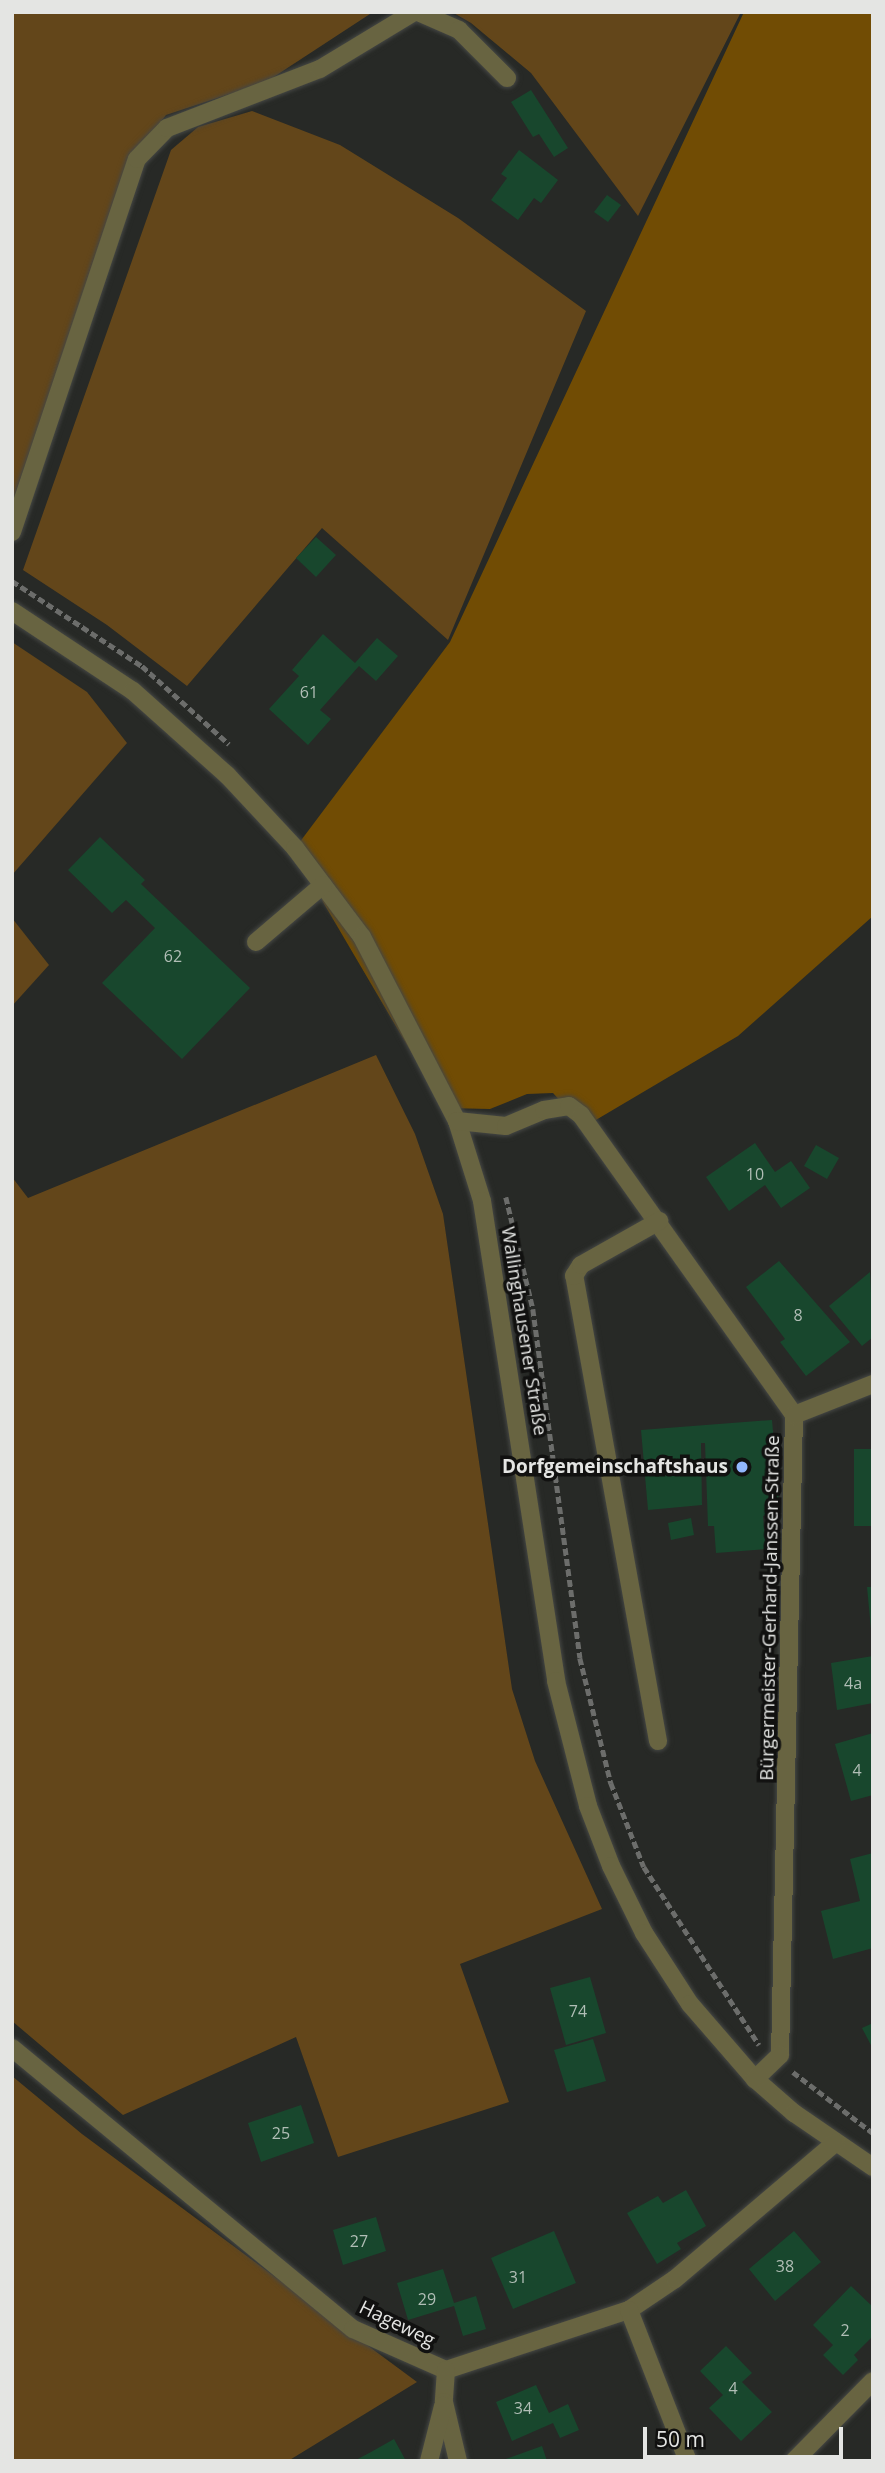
<!DOCTYPE html>
<html>
<head>
<meta charset="utf-8">
<style>
	body { margin:0 }
	#map { position:relative; width:885px; height:2473px; overflow:hidden; background:#272926; font-family:"Open Sans",sans-serif }
	div>[style] { position:absolute }
	.green>* { inset:0; background:#63461a }
	.forest>* { inset:0; background:#714c04 }
	.building>* { inset:0; background:#18472d }
	.path>* { height:4.5px; margin-top:-2.25px; transform-origin:0; background:repeating-linear-gradient(90deg,#6c6d6b 0 7px,transparent 0 10.5px) }
	.roads { filter:drop-shadow(0 0 2px #454744) drop-shadow(0 0 2px #454744) }
	.minor>* { height:18px; margin:-9px; padding:0 9px; transform-origin:9px; border-radius:9px; background:#686441 }
	.dots>* { width:19px; height:19px; translate:-50% -50%; box-sizing:border-box; border:4px solid #111110; border-radius:50% }
	span { translate:-50% -50%; white-space:nowrap; text-align:center; line-height:1.15; -webkit-text-stroke:7px #111110; paint-order:stroke }
	.number-label { font-size:16px; color:#b1beb6 }
	.number-label span { -webkit-text-stroke-width:0 }
	.street-label { font-size:19px; color:#e4e5e3 }
	.poi-label { font-size:19px; color:#e4e5e3; font-weight:700 }
	.right { translate:-100% -50%; text-align:right }
	.frame { position:absolute; inset:0; border:14px solid #e4e5e3; pointer-events:none }
	.scale { position:absolute; left:643px; top:2427px; width:200px; height:32px; box-sizing:border-box; border:4px solid #e4e5e3; border-top:0; padding-left:9px; font-size:21px; line-height:24px; white-space:nowrap; color:#e4e5e3; -webkit-text-stroke:5px #111110; paint-order:stroke }
</style>
</head>
<body>
<div id="map">
	<div class="green">
		<div style="clip-path:polygon(12px 12px,373px 12px,266px 82px,166px 115px,127px 164px,12px 503px)"></div>
		<div style="clip-path:polygon(452px 12px,741px 12px,638px 216px,531px 73px,471px 23px)"></div>
		<div style="clip-path:polygon(252px 111px,340px 145px,458px 218px,586px 311px,448px 640px,322px 528px,187px 686px,107px 625px,23px 570px,171px 150px,198px 127px)"></div>
		<div style="clip-path:polygon(12px 642px,87px 692px,127px 743px,12px 875px)"></div>
		<div style="clip-path:polygon(12px 918px,49px 965px,12px 1006px)"></div>
		<div style="clip-path:polygon(376px 1055px,415px 1134px,443px 1214px,512px 1689px,535px 1761px,602px 1909px,460px 1964px,509px 2102px,338px 2157px,296px 2037px,123px 2115px,12px 2021px,12px 1177px,28px 1198px)"></div>
		<div style="clip-path:polygon(12px 2076px,82px 2134px,417px 2382px,288px 2461px,12px 2461px)"></div>
	</div>
	<div class="forest">
		<div style="clip-path:polygon(744px 12px,873px 12px,873px 916px,738px 1036px,584px 1127px,553px 1093px,527px 1094px,490px 1109px,444px 1108px,293px 851px,450px 642px)"></div>
	</div>
	<div class="building">
		<div style="clip-path:polygon(531px 90px,568px 148px,554px 157px,539px 134px,533px 137px,511px 102px)"></div>
		<div style="clip-path:polygon(519px 150px,558px 180px,541px 203px,534px 198px,518px 220px,491px 200px,507px 178px,501px 174px)"></div>
		<div style="clip-path:polygon(607px 195px,621px 205px,608px 222px,594px 212px)"></div>
		<div style="clip-path:polygon(316px 537px,336px 555px,316px 577px,296px 558px)"></div>
		<div style="clip-path:polygon(323px 634px,355px 663px,377px 638px,398px 656px,376px 681px,359px 666px,320px 710px,331px 719px,308px 745px,269px 709px,299px 676px,292px 670px)"></div>
		<div style="clip-path:polygon(100px 837px,145px 880px,141px 884px,250px 988px,182px 1059px,102px 983px,155px 928px,126px 900px,112px 913px,68px 870px)"></div>
		<div style="clip-path:polygon(755px 1143px,775px 1172px,791px 1161px,810px 1188px,781px 1208px,765px 1185px,729px 1211px,706px 1177px)"></div>
		<div style="clip-path:polygon(816px 1145px,839px 1158px,827px 1179px,804px 1166px)"></div>
		<div style="clip-path:polygon(779px 1261px,850px 1342px,806px 1376px,780px 1342px,785px 1339px,746px 1287px)"></div>
		<div style="clip-path:polygon(870px 1272px,873px 1337px,862px 1346px,829px 1306px)"></div>
		<div style="clip-path:polygon(772px 1420px,780px 1514px,763px 1516px,766px 1549px,716px 1553px,714px 1526px,708px 1526px,705px 1443px,701px 1443px,702px 1505px,648px 1510px,641px 1430px)"></div>
		<div style="clip-path:polygon(854px 1449px,873px 1449px,873px 1526px,854px 1526px)"></div>
		<div style="clip-path:polygon(691px 1518px,694px 1535px,671px 1540px,668px 1523px)"></div>
		<div style="clip-path:polygon(867px 1587px,873px 1587px,873px 1629px,871px 1629px)"></div>
		<div style="clip-path:polygon(873px 1656px,873px 1703px,837px 1710px,831px 1663px)"></div>
		<div style="clip-path:polygon(873px 1733px,873px 1795px,851px 1801px,835px 1744px)"></div>
		<div style="clip-path:polygon(873px 1853px,873px 1948px,833px 1959px,821px 1911px,860px 1901px,850px 1859px)"></div>
		<div style="clip-path:polygon(590px 1977px,606px 2033px,566px 2045px,550px 1988px)"></div>
		<div style="clip-path:polygon(873px 2023px,873px 2049px,862px 2028px)"></div>
		<div style="clip-path:polygon(593px 2039px,606px 2081px,567px 2092px,554px 2050px)"></div>
		<div style="clip-path:polygon(301px 2105px,314px 2143px,261px 2162px,248px 2123px)"></div>
		<div style="clip-path:polygon(686px 2190px,706px 2226px,677px 2243px,681px 2249px,657px 2264px,627px 2213px,658px 2196px,663px 2203px)"></div>
		<div style="clip-path:polygon(376px 2217px,386px 2251px,343px 2265px,333px 2230px)"></div>
		<div style="clip-path:polygon(554px 2231px,576px 2283px,513px 2309px,491px 2258px)"></div>
		<div style="clip-path:polygon(794px 2231px,821px 2262px,775px 2301px,749px 2269px)"></div>
		<div style="clip-path:polygon(443px 2269px,454px 2303px,476px 2296px,486px 2329px,463px 2336px,454px 2306px,408px 2320px,397px 2283px)"></div>
		<div style="clip-path:polygon(851px 2286px,873px 2307px,873px 2336px,854px 2355px,858px 2360px,843px 2375px,823px 2355px,833px 2345px,813px 2325px)"></div>
		<div style="clip-path:polygon(726px 2346px,752px 2373px,742px 2382px,772px 2412px,741px 2441px,709px 2408px,723px 2395px,700px 2371px)"></div>
		<div style="clip-path:polygon(536px 2385px,549px 2413px,568px 2404px,579px 2430px,560px 2438px,553px 2423px,512px 2441px,496px 2402px)"></div>
		<div style="clip-path:polygon(394px 2439px,406px 2461px,354px 2461px,371px 2452px)"></div>
		<div style="clip-path:polygon(542px 2446px,547px 2461px,503px 2461px,503px 2460px)"></div>
	</div>
	<div class="path">
		<div style="left:12px;top:581px;width:155px;rotate:33.2deg"></div>
		<div style="left:142px;top:666px;width:117px;rotate:41.9deg"></div>
		<div style="left:506px;top:1197px;width:115px;rotate:76.4deg"></div>
		<div style="left:533px;top:1309px;width:352px;rotate:82.3deg"></div>
		<div style="left:580px;top:1658px;width:129px;rotate:76.1deg"></div>
		<div style="left:611px;top:1783px;width:90px;rotate:68.6deg"></div>
		<div style="left:644px;top:1867px;width:212px;rotate:57.1deg"></div>
		<div style="left:793px;top:2072px;width:101px;rotate:37.3deg"></div>
	</div>
	<div class="roads">
		<div class="minor">
			<div style="left:418px;top:12px;width:45px;rotate:23.7deg"></div>
			<div style="left:459px;top:30px;width:68px;rotate:45deg"></div>
			<div style="left:12px;top:532px;width:393px;rotate:-71.5deg"></div>
			<div style="left:137px;top:159px;width:43px;rotate:-45.9deg"></div>
			<div style="left:167px;top:128px;width:164px;rotate:-21.1deg"></div>
			<div style="left:320px;top:69px;width:110px;rotate:-31.2deg"></div>
			<div style="left:12px;top:611px;width:145px;rotate:33.5deg"></div>
			<div style="left:133px;top:691px;width:126px;rotate:41.8deg"></div>
			<div style="left:227px;top:775px;width:100px;rotate:47deg"></div>
			<div style="left:295px;top:848px;width:111px;rotate:53deg"></div>
			<div style="left:362px;top:937px;width:207px;rotate:62.7deg"></div>
			<div style="left:457px;top:1121px;width:84px;rotate:72.6deg"></div>
			<div style="left:482px;top:1201px;width:486px;rotate:81.2deg"></div>
			<div style="left:556px;top:1681px;width:129px;rotate:75.6deg"></div>
			<div style="left:588px;top:1806px;width:64px;rotate:69deg"></div>
			<div style="left:611px;top:1866px;width:75px;rotate:63.8deg"></div>
			<div style="left:644px;top:1933px;width:85px;rotate:57.1deg"></div>
			<div style="left:690px;top:2004px;width:99px;rotate:49.1deg"></div>
			<div style="left:755px;top:2079px;width:52px;rotate:41.1deg"></div>
			<div style="left:794px;top:2113px;width:96px;rotate:34.4deg"></div>
			<div style="left:256px;top:942px;width:88px;rotate:-40.4deg"></div>
			<div style="left:457px;top:1121px;width:49px;rotate:5.8deg"></div>
			<div style="left:506px;top:1126px;width:41px;rotate:-22.8deg"></div>
			<div style="left:544px;top:1110px;width:25px;rotate:-9deg"></div>
			<div style="left:569px;top:1106px;width:15px;rotate:37deg"></div>
			<div style="left:581px;top:1115px;width:368px;rotate:54.6deg"></div>
			<div style="left:794px;top:1415px;width:640px;rotate:91.25deg"></div>
			<div style="left:780px;top:2055px;width:35px;rotate:136deg"></div>
			<div style="left:794px;top:1415px;width:85px;rotate:-21.4deg"></div>
			<div style="left:658px;top:1741px;width:473px;rotate:-100.2deg"></div>
			<div style="left:574px;top:1276px;width:13px;rotate:-58deg"></div>
			<div style="left:581px;top:1265px;width:90px;rotate:-29.4deg"></div>
			<div style="left:12px;top:2048px;width:442px;rotate:39.5deg"></div>
			<div style="left:353px;top:2329px;width:102px;rotate:23.8deg"></div>
			<div style="left:446px;top:2370px;width:193px;rotate:-18.2deg"></div>
			<div style="left:629px;top:2310px;width:55px;rotate:-34deg"></div>
			<div style="left:675px;top:2279px;width:210px;rotate:-40.4deg"></div>
			<div style="left:629px;top:2310px;width:162px;rotate:68.7deg"></div>
			<div style="left:446px;top:2370px;width:32px;rotate:94deg"></div>
			<div style="left:444px;top:2402px;width:61px;rotate:76.7deg"></div>
			<div style="left:429px;top:2461px;width:57px;rotate:-75.7deg"></div>
			<div style="left:794px;top:2461px;width:112px;rotate:-45.4deg"></div>
		</div>
	</div>
	<div class="dots">
		<div style="left:742px;top:1467px;background:#92b7fd"></div>
	</div>
	<div class="number-label">
		<span style="left:309px;top:692px">61</span>
		<span style="left:173px;top:956px">62</span>
		<span style="left:755px;top:1174px">10</span>
		<span style="left:798px;top:1315px">8</span>
		<span style="left:853px;top:1683px">4a</span>
		<span style="left:857px;top:1770px">4</span>
		<span style="left:578px;top:2011px">74</span>
		<span style="left:281px;top:2133px">25</span>
		<span style="left:359px;top:2241px">27</span>
		<span style="left:785px;top:2266px">38</span>
		<span style="left:518px;top:2277px">31</span>
		<span style="left:427px;top:2299px">29</span>
		<span style="left:845px;top:2330px">2</span>
		<span style="left:733px;top:2388px">4</span>
		<span style="left:523px;top:2408px">34</span>
	</div>
	<div class="street-label">
		<span style="left:524px;top:1331px;rotate:81deg">Wallinghausener Straße</span>
		<span style="left:770px;top:1608px;rotate:-89deg">Bürgermeister-Gerhard-Janssen-Straße</span>
		<span style="left:397px;top:2324px;rotate:26deg">Hageweg</span>
	</div>
	<div class="poi-label">
		<span class="right" style="left:728px;top:1467px">Dorfgemeinschaftshaus</span>
	</div>
	<div class="frame"></div>
	<div class="scale">50 m</div>
</div>
</body>
</html>
